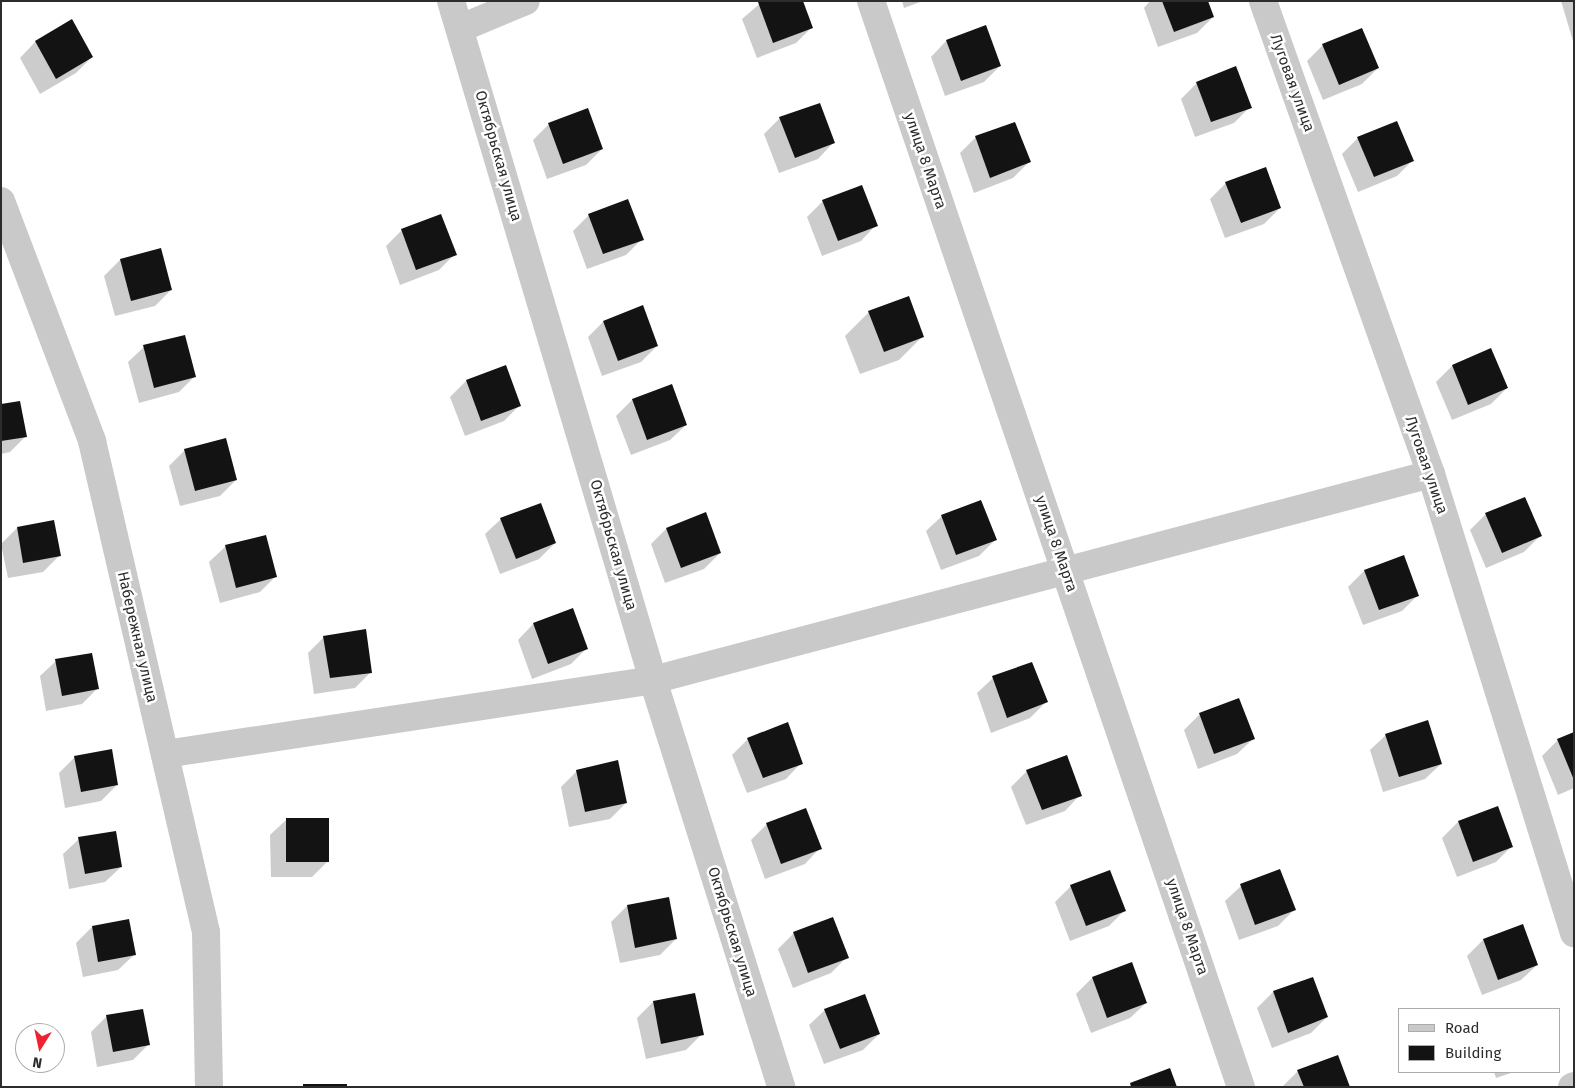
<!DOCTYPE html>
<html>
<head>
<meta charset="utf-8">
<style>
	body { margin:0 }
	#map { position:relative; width:1575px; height:1088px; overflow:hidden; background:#fff; font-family:"Fira Sans",sans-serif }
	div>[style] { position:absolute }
	.shadow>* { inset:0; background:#0003 }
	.building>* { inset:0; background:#131313 }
	.minor>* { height:28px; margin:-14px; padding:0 14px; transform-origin:14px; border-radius:14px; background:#c9c9c9 }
	.tertiary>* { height:28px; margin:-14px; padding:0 14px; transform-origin:14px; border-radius:14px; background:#c9c9c9 }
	span { translate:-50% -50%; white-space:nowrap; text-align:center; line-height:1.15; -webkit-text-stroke:5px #fff; paint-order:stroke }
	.street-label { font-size:15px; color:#2c2c2c }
	.frame { position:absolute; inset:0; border:2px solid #2c2c2c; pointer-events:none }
	.legend { position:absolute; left:1398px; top:1008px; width:162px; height:65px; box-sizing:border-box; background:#fff; border:1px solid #ababab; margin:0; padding:6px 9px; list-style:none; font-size:15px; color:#2c2c2c }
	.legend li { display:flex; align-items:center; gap:10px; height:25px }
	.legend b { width:25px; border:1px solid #ababab }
	.north { position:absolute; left:15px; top:1023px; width:50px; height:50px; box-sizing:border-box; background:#fff; border:1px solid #ababab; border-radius:50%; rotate:190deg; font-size:14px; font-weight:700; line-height:20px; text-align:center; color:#2c2c2c }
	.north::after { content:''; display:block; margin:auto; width:18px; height:22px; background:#ef2231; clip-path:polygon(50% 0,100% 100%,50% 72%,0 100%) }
</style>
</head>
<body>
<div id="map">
	<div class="shadow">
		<div style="clip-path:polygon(763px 1px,802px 1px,812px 27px,796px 43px,757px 58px,742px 19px)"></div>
		<div style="clip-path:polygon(902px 1px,923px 1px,904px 8px)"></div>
		<div style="clip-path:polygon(1150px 1px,1207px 1px,1213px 17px,1197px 33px,1158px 47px,1144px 8px)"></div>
		<div style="clip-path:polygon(1561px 1px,1574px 1px,1574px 41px,1573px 41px)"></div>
		<div style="clip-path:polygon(985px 27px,1000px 66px,984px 82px,945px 96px,931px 57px,946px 41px)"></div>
		<div style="clip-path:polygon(35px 42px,92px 57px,76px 73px,40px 94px,20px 58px)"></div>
		<div style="clip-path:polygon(1323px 45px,1378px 68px,1362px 84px,1323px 100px,1307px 61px)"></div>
		<div style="clip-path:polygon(1197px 83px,1250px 107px,1234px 123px,1195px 137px,1181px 99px)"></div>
		<div style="clip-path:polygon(780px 118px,833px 143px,818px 159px,779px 173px,764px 134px)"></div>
		<div style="clip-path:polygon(549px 124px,602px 149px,586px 165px,547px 179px,533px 140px)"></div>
		<div style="clip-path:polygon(976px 137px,1029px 162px,1013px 178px,974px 193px,960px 153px)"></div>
		<div style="clip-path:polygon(1358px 138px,1412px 161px,1397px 176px,1358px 192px,1342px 154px)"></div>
		<div style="clip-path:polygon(1226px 183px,1280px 208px,1264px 224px,1225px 238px,1210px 199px)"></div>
		<div style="clip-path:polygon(823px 201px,876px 225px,861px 241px,822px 256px,807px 217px)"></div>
		<div style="clip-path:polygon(589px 215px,642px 239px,626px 255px,587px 269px,573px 231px)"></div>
		<div style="clip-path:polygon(402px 230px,455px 254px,439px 270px,400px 285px,386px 246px)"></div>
		<div style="clip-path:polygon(160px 250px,171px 290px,155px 306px,115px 316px,104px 276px,120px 260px)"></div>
		<div style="clip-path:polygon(869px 312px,922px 337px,899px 360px,860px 374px,845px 336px)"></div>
		<div style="clip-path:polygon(603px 322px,657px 346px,641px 362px,602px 376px,588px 337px)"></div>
		<div style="clip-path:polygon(144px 347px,195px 376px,179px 392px,139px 403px,128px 362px)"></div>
		<div style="clip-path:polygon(1491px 350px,1507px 388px,1491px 404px,1452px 420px,1436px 382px,1452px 366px)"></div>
		<div style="clip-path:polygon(505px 367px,520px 405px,504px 421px,465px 436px,450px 397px,466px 381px)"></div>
		<div style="clip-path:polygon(671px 386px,686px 425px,670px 440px,631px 455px,616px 416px,632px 400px)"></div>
		<div style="clip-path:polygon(1px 405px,26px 436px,10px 452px,1px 454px)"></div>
		<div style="clip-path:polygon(185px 450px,236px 480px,220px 496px,180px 506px,169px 466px)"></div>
		<div style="clip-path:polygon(1486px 514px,1540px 536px,1524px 552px,1486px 568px,1470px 530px)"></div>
		<div style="clip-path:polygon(942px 516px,995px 540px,979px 556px,941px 570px,926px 531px)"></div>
		<div style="clip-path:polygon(501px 519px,555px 543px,539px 559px,500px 574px,485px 534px)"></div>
		<div style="clip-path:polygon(17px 528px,59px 556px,43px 572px,8px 578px,1px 544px)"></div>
		<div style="clip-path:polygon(666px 529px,720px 553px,704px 569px,665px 583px,651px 544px)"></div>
		<div style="clip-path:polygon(265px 536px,276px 576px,260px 592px,220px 603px,209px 562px,225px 547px)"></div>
		<div style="clip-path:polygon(1403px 557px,1418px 595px,1402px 611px,1363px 625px,1348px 587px,1364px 571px)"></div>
		<div style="clip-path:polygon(533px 624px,587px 648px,571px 664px,532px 679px,518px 640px)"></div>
		<div style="clip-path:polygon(324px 637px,371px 672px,355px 688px,314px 694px,308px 653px)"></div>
		<div style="clip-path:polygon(56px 661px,98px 688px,82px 704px,46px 711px,40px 676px)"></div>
		<div style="clip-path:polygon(993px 678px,1046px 702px,1030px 718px,991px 733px,977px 693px)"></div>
		<div style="clip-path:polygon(1200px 714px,1253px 739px,1237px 754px,1198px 769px,1184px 730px)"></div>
		<div style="clip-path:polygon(1574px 734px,1574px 788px,1558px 795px,1542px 756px,1558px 740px)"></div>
		<div style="clip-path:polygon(1386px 735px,1441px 764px,1425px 779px,1383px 792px,1370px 750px)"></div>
		<div style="clip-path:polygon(748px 739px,801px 763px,786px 779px,747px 793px,732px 755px)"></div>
		<div style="clip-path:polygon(75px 757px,117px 785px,101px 801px,65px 808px,59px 773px)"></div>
		<div style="clip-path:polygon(577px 771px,626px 803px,610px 819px,569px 827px,561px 787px)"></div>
		<div style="clip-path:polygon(1027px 771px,1080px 795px,1065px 811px,1026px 825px,1011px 787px)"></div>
		<div style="clip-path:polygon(286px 820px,328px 861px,312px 877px,271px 877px,270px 835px)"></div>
		<div style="clip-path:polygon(1458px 822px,1512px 846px,1496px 862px,1457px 877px,1442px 838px)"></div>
		<div style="clip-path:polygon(767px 824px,820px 848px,805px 864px,765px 879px,751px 840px)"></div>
		<div style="clip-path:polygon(79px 839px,121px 867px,105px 882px,69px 889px,63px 854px)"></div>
		<div style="clip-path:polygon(1071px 886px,1124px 911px,1109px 926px,1070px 941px,1055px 902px)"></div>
		<div style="clip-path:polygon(1241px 886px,1294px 910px,1278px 926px,1239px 940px,1225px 901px)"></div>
		<div style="clip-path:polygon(668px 898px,676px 939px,660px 955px,620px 963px,611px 922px,627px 906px)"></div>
		<div style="clip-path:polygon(1522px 925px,1537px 965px,1521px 980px,1482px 995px,1467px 956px,1483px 940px)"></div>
		<div style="clip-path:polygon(92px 927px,134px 955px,118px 970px,83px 977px,76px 943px)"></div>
		<div style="clip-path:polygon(794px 933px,847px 957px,831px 973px,793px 988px,778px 949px)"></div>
		<div style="clip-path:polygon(1131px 964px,1146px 1003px,1130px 1018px,1091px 1033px,1076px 994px,1092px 978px)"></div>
		<div style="clip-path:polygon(1312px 978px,1327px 1017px,1311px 1033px,1272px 1048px,1257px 1008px,1273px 992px)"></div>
		<div style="clip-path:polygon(694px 994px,702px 1034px,686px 1050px,646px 1059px,637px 1018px,653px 1002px)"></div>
		<div style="clip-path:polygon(825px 1010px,879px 1034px,863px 1050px,824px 1064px,809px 1025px)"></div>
		<div style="clip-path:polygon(107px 1016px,149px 1044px,133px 1060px,97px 1067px,91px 1032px)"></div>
		<div style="clip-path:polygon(1298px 1071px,1348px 1087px,1282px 1087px)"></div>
		<div style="clip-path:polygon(1494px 1072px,1514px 1072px,1496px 1078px)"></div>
	</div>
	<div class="building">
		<div style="clip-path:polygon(803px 1px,813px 28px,773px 43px,758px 2px)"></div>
		<div style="clip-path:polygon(1162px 1px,1208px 1px,1214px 17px,1174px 32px)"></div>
		<div style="clip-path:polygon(72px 19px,93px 57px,56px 79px,35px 41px)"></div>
		<div style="clip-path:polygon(986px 25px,1001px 66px,961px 81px,946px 40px)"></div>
		<div style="clip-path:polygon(1362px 28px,1379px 68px,1339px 85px,1322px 44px)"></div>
		<div style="clip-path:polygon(1236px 66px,1252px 108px,1211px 122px,1196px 82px)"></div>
		<div style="clip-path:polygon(820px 103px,835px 143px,795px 158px,779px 117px)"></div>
		<div style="clip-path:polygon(588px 108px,603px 149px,563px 164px,548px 123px)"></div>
		<div style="clip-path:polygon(1397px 121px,1414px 161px,1374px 177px,1357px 137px)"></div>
		<div style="clip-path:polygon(1015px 122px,1031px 162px,990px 178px,975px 136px)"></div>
		<div style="clip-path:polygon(1266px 167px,1281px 208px,1241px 223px,1225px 182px)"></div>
		<div style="clip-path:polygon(862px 185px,878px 226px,838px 241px,822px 200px)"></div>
		<div style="clip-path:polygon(628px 199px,644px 240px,603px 254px,588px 214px)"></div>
		<div style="clip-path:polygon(441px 214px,457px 255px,416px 270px,401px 229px)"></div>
		<div style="clip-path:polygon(161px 248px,172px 290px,131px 301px,120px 259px)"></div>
		<div style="clip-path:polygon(909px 296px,924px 337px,884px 352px,868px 311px)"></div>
		<div style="clip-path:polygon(643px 305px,658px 346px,618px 361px,603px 321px)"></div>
		<div style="clip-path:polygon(185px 335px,196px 377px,154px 388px,143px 345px)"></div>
		<div style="clip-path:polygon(1491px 348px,1508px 388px,1468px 405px,1452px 365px)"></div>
		<div style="clip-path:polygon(506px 365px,521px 406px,481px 421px,466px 380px)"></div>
		<div style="clip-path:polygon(672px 384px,687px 425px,647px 440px,632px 399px)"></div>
		<div style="clip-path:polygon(20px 401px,27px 437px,1px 441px,1px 404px)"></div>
		<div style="clip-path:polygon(226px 438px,237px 480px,195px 491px,184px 449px)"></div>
		<div style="clip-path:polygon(1525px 497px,1542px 536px,1502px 553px,1485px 513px)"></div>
		<div style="clip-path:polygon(981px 500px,997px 540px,956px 555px,941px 515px)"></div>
		<div style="clip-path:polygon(541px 503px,556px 543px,516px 559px,500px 518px)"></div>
		<div style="clip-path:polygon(706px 512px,721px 553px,681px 568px,666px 528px)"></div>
		<div style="clip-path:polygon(54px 520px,61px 556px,23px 563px,17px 527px)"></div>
		<div style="clip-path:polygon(266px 535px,277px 577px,236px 588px,225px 545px)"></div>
		<div style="clip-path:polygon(1404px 555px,1419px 596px,1379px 610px,1364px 570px)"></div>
		<div style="clip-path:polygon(573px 608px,588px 649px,548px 664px,533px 623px)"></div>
		<div style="clip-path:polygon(366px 629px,372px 673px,330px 678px,323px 636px)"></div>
		<div style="clip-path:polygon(92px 653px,99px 689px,62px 696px,55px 659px)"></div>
		<div style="clip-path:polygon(1032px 662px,1048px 702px,1007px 718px,992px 676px)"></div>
		<div style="clip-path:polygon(1239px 698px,1255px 739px,1214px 754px,1199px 713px)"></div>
		<div style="clip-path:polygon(1428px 720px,1442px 764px,1399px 777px,1385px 734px)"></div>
		<div style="clip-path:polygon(788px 722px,803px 764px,763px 778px,747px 738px)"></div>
		<div style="clip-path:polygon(1574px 732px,1574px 780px,1557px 739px)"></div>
		<div style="clip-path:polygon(112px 749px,118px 785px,81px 792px,74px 756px)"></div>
		<div style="clip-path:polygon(1067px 755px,1082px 796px,1042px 810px,1026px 770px)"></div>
		<div style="clip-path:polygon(618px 760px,627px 803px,585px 812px,576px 770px)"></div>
		<div style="clip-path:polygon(1498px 806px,1513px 847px,1473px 862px,1458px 821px)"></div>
		<div style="clip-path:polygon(806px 808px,822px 849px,781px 864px,766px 823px)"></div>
		<div style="clip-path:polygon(286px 818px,329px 818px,329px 862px,286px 862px)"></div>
		<div style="clip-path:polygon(116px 831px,122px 867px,85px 874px,78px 837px)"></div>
		<div style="clip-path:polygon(1280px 869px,1296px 910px,1255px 925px,1240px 884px)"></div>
		<div style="clip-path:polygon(1110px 870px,1126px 911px,1086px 926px,1070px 885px)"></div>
		<div style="clip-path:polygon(669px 897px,677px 939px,635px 948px,627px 905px)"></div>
		<div style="clip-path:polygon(833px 917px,849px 958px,808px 973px,793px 932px)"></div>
		<div style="clip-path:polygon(129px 919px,136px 955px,98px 962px,92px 926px)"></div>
		<div style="clip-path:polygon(1523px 924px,1538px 965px,1498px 980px,1483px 939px)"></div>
		<div style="clip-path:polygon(1132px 962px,1147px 1003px,1107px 1018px,1092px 977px)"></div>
		<div style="clip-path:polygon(1313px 977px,1328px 1017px,1288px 1033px,1273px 991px)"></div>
		<div style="clip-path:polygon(695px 993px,704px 1035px,661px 1044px,653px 1001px)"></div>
		<div style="clip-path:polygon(865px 994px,880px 1034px,840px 1049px,824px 1009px)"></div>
		<div style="clip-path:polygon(143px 1009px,150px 1045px,113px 1052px,106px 1015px)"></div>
		<div style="clip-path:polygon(1338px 1055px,1350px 1087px,1304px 1087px,1297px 1070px)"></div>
		<div style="clip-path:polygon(1170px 1068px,1177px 1087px,1131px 1087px,1130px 1083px)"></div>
		<div style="clip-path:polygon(303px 1084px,347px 1084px,347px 1087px,303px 1087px)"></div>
	</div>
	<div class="minor">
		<div style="left:451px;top:1px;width:708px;rotate:73.43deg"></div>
		<div style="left:653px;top:680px;width:427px;rotate:72.5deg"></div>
		<div style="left:871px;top:1px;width:1147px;rotate:71.19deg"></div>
		<div style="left:1263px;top:1px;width:502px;rotate:70.45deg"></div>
		<div style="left:1431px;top:474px;width:481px;rotate:72.7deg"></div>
		<div style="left:461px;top:28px;width:70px;rotate:-22.6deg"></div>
		<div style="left:165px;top:754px;width:494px;rotate:-8.6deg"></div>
		<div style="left:653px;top:680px;width:805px;rotate:-14.83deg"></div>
		<div style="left:1572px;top:1087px;width:2px;rotate:-27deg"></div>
	</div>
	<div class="tertiary">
		<div style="left:1px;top:201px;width:257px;rotate:69.2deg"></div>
		<div style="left:92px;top:441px;width:504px;rotate:76.93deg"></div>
		<div style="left:206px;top:932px;width:155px;rotate:88.9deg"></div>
	</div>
	<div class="street-label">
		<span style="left:1292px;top:83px;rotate:70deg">Луговая улица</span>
		<span style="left:498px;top:156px;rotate:74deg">Октябрьская улица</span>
		<span style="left:925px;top:161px;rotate:71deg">улица 8 Марта</span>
		<span style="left:1426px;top:465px;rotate:71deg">Луговая улица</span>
		<span style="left:1056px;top:544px;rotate:71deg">улица 8 Марта</span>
		<span style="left:613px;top:545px;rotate:74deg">Октябрьская улица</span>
		<span style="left:137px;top:637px;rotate:77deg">Набережная улица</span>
		<span style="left:1187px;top:927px;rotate:71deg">улица 8 Марта</span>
		<span style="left:732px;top:932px;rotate:73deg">Октябрьская улица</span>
	</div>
	<div class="frame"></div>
	<ul class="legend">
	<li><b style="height:6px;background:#c9c9c9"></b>Road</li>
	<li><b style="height:14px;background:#131313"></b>Building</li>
	</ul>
	<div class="north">N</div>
</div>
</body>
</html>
